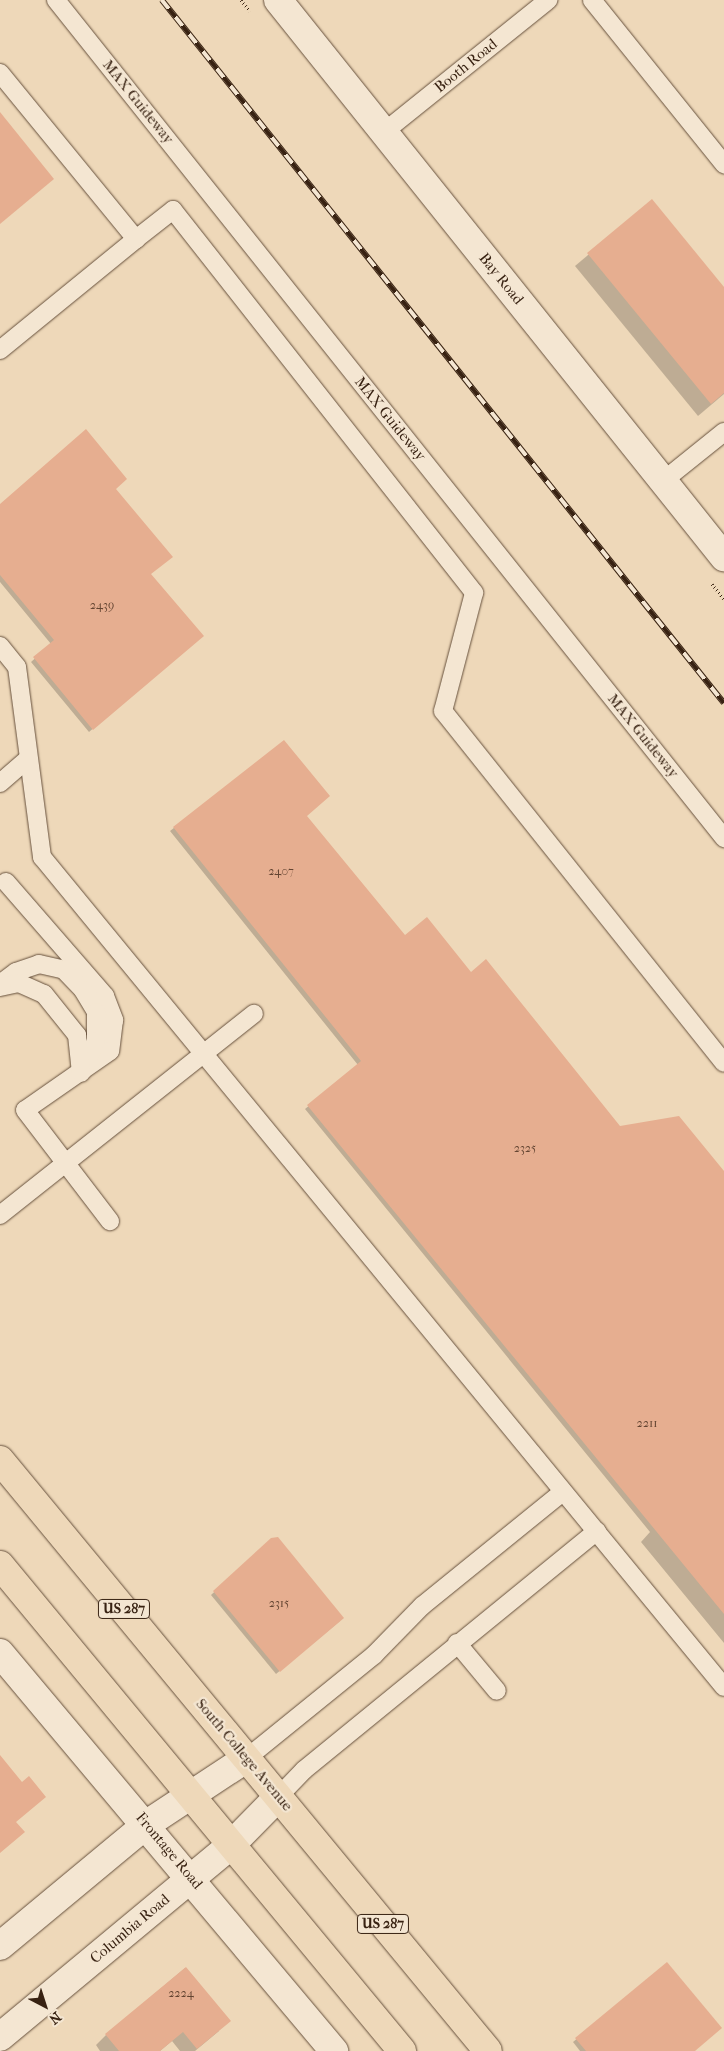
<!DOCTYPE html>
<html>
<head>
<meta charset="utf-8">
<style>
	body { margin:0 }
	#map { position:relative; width:724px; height:2051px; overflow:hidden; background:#eed8b9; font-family:"IM FELL French Canon",serif }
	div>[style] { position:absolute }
	.shadow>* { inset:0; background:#0003 }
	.building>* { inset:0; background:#e6ae90 }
	.path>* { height:3px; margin-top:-1.5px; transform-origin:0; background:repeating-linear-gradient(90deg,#382212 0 1px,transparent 0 3.5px) }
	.roads { filter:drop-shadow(0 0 1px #66503c) drop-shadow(0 0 1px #66503c) }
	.lane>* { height:18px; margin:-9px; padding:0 9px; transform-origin:9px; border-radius:9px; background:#f4e6d2 }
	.street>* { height:28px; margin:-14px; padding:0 14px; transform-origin:14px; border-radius:14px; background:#f4e6d2 }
	.highway>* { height:28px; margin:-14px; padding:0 14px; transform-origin:14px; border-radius:14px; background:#eed8b9 }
	.rail>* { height:5.5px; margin-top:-2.75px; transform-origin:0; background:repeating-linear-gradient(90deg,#f4e6d2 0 11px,#382212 0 22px); box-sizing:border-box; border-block:1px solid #382212 }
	span { translate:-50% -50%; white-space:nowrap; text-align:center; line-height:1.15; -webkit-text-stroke:4.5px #f4e6d2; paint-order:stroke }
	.number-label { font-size:12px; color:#644532 }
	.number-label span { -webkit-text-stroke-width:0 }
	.shield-label span { padding:1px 4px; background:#f4e6d2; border:1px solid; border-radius:4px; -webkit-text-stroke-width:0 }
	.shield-label { font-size:14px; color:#382212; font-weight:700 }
	.street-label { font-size:15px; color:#382212 }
	.north { position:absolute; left:20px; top:1981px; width:50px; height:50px; -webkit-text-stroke:4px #f4e6d2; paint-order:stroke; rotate:140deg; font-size:14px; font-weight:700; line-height:20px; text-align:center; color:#382212 }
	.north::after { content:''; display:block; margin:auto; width:18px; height:22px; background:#382212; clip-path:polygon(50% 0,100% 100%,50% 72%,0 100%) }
</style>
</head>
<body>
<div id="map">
	<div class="shadow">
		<div style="clip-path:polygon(652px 201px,724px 289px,724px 394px,698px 416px,575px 266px)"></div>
		<div style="clip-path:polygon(115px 489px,150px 574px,199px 639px,89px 732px,31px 662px,51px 644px,0 582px,0 505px)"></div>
		<div style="clip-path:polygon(284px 742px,306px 816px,405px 937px,471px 973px,620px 1128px,724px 1173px,724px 1643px,641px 1542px,650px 1532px,305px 1109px,358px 1065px,170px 831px)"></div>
		<div style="clip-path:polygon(272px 1539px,340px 1621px,276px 1674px,211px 1595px)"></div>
		<div style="clip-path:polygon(667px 1964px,694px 2051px,580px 2051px,573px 2042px)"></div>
		<div style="clip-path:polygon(185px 1968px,219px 2031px,195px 2051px,180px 2051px,172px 2041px,160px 2051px,100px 2051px,96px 2045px,106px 2035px)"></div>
	</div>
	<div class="building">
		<div style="clip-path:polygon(0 112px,54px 179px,0 224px)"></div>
		<div style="clip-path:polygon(652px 199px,724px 287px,724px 393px,711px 404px,587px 253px)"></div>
		<div style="clip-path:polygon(86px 429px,127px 479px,116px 489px,173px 557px,151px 574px,204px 636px,93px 730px,33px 657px,54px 640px,0 575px,0 504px)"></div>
		<div style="clip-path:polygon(284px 740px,330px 796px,307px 816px,405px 935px,427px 917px,471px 972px,486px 959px,620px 1126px,679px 1116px,724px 1171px,724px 1614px,307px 1105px,361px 1061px,173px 827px)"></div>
		<div style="clip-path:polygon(278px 1537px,344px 1618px,280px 1672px,213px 1591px,271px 1538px)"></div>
		<div style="clip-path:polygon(0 1755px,22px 1782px,29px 1776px,46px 1797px,16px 1822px,25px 1832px,0 1853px)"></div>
		<div style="clip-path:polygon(667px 1962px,722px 2028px,695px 2051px,586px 2051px,575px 2038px)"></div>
		<div style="clip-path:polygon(186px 1967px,231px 2021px,197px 2049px,183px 2032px,160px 2051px,119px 2051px,105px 2034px)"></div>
	</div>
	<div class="path">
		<div style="left:241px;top:0;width:14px;rotate:51deg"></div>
		<div style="left:712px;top:584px;width:19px;rotate:51deg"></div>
	</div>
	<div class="roads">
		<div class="lane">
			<div style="left:56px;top:0;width:1072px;rotate:51.44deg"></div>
			<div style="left:592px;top:0;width:211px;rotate:51.2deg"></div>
			<div style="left:0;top:73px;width:215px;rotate:50.7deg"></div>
			<div style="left:136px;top:239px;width:47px;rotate:-38.1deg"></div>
			<div style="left:173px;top:210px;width:487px;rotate:51.8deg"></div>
			<div style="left:474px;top:593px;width:122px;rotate:104.7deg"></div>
			<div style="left:443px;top:711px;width:450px;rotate:51.4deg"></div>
			<div style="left:384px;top:132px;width:211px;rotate:-38.8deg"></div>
			<div style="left:0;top:350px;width:176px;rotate:-39.2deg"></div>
			<div style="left:663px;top:481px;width:78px;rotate:-38.8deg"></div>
			<div style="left:0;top:646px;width:27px;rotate:51deg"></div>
			<div style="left:17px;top:667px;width:192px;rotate:82.5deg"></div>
			<div style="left:42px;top:857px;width:1074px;rotate:50.59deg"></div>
			<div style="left:0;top:783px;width:37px;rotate:-41deg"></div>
			<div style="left:6px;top:882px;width:151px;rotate:49deg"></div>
			<div style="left:105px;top:996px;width:26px;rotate:69deg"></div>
			<div style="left:114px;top:1020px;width:31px;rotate:97deg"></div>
			<div style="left:110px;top:1051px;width:103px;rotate:145.2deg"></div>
			<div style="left:25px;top:1110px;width:140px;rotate:52.6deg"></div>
			<div style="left:0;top:984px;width:20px;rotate:-37deg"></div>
			<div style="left:16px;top:972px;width:24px;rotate:-19deg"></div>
			<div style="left:39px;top:964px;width:26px;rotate:13deg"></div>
			<div style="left:64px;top:970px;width:28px;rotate:46deg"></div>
			<div style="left:83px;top:990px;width:26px;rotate:59deg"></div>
			<div style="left:96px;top:1012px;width:29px;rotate:90deg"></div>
			<div style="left:96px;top:1041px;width:32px;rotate:114deg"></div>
			<div style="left:0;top:987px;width:19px;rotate:-12deg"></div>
			<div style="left:19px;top:983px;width:27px;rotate:24deg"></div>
			<div style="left:44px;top:994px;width:53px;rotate:51.2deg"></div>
			<div style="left:77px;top:1035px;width:38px;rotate:84deg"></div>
			<div style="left:0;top:1215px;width:324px;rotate:-38.4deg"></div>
			<div style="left:457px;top:1643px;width:62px;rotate:50.2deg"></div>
			<div style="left:247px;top:1758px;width:164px;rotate:-39deg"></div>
			<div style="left:374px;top:1655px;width:69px;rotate:-45.6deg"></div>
			<div style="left:422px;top:1606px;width:181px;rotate:-39deg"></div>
			<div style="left:279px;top:1796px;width:36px;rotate:-46deg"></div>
			<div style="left:304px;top:1770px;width:378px;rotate:-39.2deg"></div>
		</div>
		<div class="street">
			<div style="left:278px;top:0;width:714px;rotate:51.32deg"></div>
			<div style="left:0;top:1653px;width:520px;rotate:50deg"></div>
			<div style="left:0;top:1946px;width:191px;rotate:-39.7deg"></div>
			<div style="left:147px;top:1824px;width:120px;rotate:-33.4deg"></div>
			<div style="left:0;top:2037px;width:300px;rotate:-39.7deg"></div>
			<div style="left:231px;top:1845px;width:69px;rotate:-45.6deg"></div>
		</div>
		<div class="highway">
			<div style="left:0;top:1460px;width:766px;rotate:50.45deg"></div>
			<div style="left:0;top:1565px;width:631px;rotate:50.4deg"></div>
		</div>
	</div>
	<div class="rail">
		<div style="left:162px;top:0;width:900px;rotate:51.36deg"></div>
	</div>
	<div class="number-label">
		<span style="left:102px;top:606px">2439</span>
		<span style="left:281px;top:872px">2407</span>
		<span style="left:525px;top:1149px">2325</span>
		<span style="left:647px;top:1424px">2211</span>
		<span style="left:279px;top:1604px">2315</span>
		<span style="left:181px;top:1994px">2224</span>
	</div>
	<div class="shield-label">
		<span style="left:124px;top:1609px">US 287</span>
		<span style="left:383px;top:1924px">US 287</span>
	</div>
	<div class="street-label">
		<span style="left:466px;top:66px;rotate:-39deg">Booth Road</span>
		<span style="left:138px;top:102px;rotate:51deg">MAX Guideway</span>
		<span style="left:501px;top:279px;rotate:51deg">Bay Road</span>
		<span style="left:390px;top:419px;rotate:51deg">MAX Guideway</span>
		<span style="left:643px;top:736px;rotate:51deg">MAX Guideway</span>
		<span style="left:244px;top:1755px;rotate:50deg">South College Avenue</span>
		<span style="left:169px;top:1851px;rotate:50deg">Frontage Road</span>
		<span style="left:130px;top:1929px;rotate:-40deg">Columbia Road</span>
	</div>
	<div class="north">N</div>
</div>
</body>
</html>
